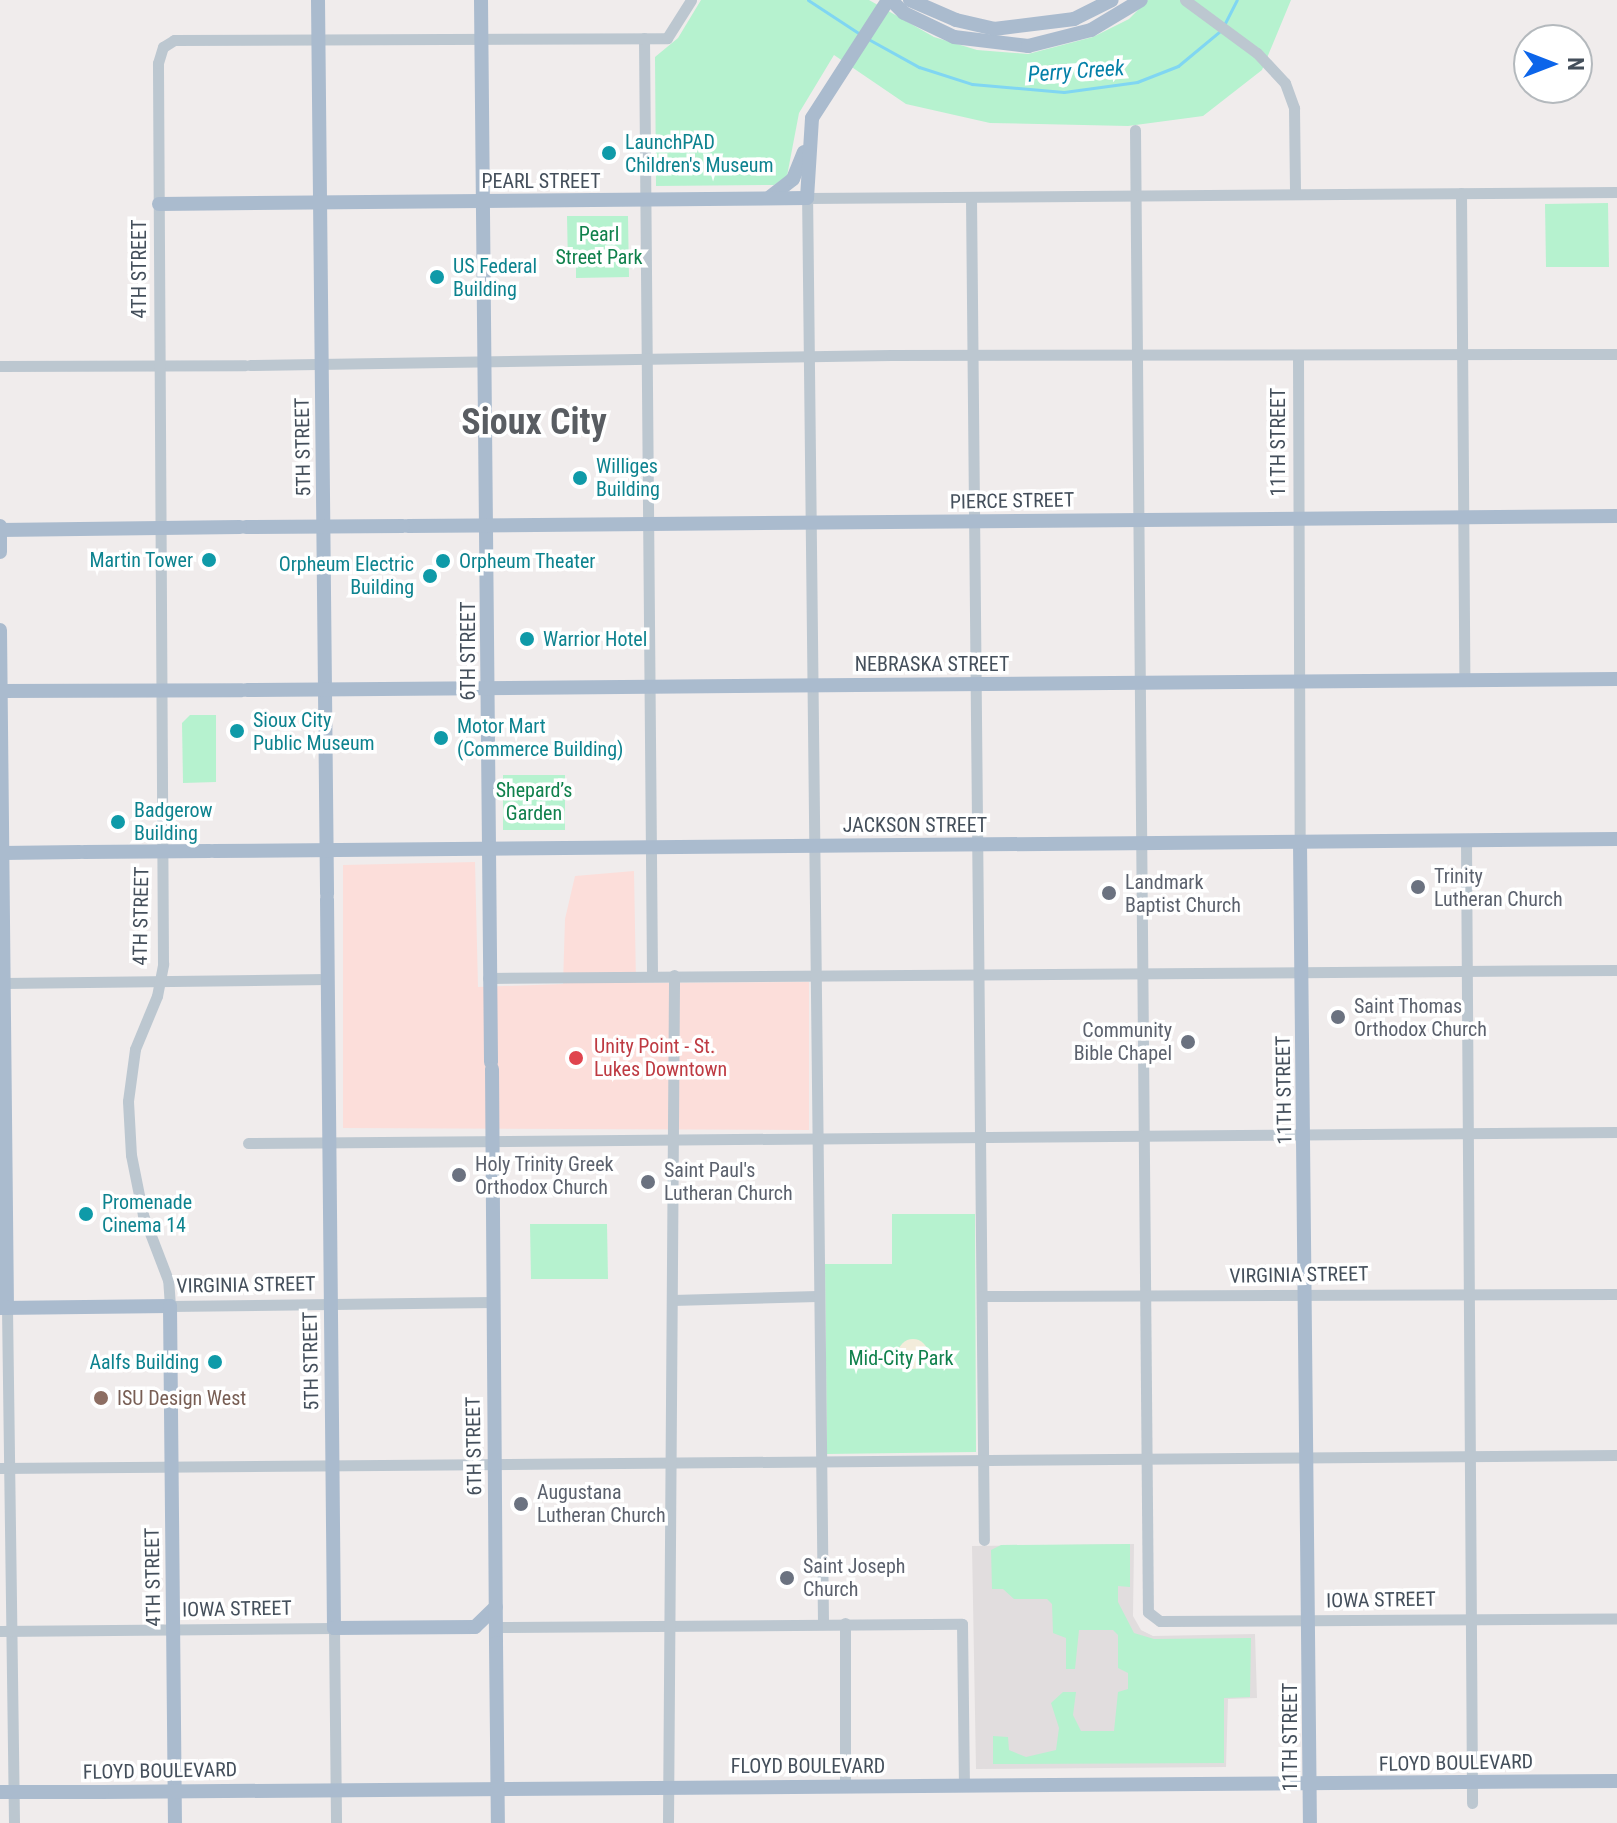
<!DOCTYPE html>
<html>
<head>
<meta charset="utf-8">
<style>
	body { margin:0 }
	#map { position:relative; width:1617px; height:1823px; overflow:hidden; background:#f0ecec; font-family:"Roboto Condensed",sans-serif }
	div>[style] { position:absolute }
	.education>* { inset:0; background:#e1ddde }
	.medical>* { inset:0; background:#fcdeda }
	.green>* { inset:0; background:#b6f2cf }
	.sand>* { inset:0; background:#f3ecdb }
	.round { border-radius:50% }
	.stream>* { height:3px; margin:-1.5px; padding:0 1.5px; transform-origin:1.5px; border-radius:1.5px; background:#80d6f2 }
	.minor>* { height:11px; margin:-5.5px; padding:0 5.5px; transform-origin:5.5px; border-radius:5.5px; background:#bcc7d0 }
	.major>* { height:14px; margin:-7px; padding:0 7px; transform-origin:7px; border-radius:7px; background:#aabbce }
	.major-bridge>* { height:14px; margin:-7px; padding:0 7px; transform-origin:7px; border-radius:7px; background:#aabbce }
	.dots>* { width:22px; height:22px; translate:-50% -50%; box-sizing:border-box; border:4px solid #fff; border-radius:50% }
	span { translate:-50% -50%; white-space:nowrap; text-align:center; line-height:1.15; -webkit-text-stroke:7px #fff; paint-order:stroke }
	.culture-label { font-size:20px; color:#0d838f }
	.left { translate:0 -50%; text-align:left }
	.right { translate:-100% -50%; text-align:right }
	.street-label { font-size:20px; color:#444f5b }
	.park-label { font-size:20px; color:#10814c }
	.worship-label { font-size:20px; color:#5b616d }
	.health-label { font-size:20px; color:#be3a42 }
	.education-label { font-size:20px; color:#785e54 }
	.water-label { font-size:22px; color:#0380a8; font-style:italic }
	.town-label { font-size:36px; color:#595d62; font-weight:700 }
	.north { position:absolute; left:1513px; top:24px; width:80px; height:80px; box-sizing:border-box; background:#fff; border:2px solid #b4b9bd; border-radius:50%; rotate:90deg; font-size:22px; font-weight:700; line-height:32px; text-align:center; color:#444f5b }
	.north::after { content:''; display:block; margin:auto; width:28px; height:36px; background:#0c65ea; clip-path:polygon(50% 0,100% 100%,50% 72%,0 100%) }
</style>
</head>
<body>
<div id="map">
	<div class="education">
		<div style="clip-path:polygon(1134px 1544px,1133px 1616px,1141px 1630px,1153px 1636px,1255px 1634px,1257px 1698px,1228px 1699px,1226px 1767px,976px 1769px,972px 1546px)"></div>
	</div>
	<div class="medical">
		<div style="clip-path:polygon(475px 862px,478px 987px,563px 984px,565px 919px,575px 876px,634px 871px,636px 983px,809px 982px,809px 1130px,343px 1128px,343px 865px)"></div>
	</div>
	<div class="green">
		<div style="clip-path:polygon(701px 0,869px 0,934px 37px,977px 50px,1028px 54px,1093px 37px,1129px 19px,1148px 0,1291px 0,1262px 70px,1203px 116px,1128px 126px,990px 123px,906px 104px,834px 55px,799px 113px,787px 176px,774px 185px,656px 186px,655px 57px,678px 38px)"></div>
		<div style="clip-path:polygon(1608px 203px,1609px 267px,1546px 267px,1545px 204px)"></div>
		<div style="clip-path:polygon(567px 216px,628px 216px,629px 277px,576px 278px,576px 266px,568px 266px)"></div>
		<div style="clip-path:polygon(190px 715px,216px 715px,216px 782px,183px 783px,182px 723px)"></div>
		<div style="clip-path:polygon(503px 775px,565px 775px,565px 830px,503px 830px)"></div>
		<div style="clip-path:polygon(892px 1214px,975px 1214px,976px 1452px,827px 1454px,825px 1264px,892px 1264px)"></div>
		<div style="clip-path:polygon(530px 1224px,607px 1224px,608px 1279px,531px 1279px)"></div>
		<div style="clip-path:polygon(1130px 1544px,1130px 1587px,1118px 1586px,1118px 1602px,1134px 1633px,1154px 1639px,1251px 1638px,1250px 1697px,1224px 1698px,1224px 1763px,993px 1764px,993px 1736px,1008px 1737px,1009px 1750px,1026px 1757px,1056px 1750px,1059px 1728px,1051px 1703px,1063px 1692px,1076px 1692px,1073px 1715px,1081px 1731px,1114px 1731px,1118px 1692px,1128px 1689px,1128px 1673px,1118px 1668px,1118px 1635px,1113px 1630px,1079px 1630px,1075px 1669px,1066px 1669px,1066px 1638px,1053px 1633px,1052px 1604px,1047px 1599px,1014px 1599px,1003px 1589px,992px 1589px,991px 1550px,1001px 1545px)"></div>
	</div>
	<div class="sand">
		<div class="round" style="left:898px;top:1339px;width:30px;height:30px"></div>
	</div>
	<div class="stream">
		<div style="left:808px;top:0;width:62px;rotate:33.2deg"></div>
		<div style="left:1224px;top:25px;width:28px;rotate:-63deg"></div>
		<div style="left:870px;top:40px;width:56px;rotate:28.9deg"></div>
		<div style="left:919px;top:67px;width:56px;rotate:17.8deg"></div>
		<div style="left:972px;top:84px;width:92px;rotate:5deg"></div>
		<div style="left:1064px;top:92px;width:74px;rotate:-7.8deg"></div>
		<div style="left:1137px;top:82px;width:44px;rotate:-21.3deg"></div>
		<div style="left:1178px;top:66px;width:55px;rotate:-39.8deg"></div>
	</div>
	<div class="minor">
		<div style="left:1185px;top:0;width:89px;rotate:36.4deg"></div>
		<div style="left:1257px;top:53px;width:41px;rotate:47deg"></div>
		<div style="left:1285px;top:83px;width:27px;rotate:70deg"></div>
		<div style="left:1294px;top:108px;width:86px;rotate:89.3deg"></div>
		<div style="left:644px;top:38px;width:937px;rotate:89.51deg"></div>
		<div style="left:1135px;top:130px;width:1482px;rotate:89.5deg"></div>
		<div style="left:1148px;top:1612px;width:15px;rotate:37deg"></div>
		<div style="left:1160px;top:1621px;width:457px;rotate:-0.3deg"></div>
		<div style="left:1461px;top:193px;width:487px;rotate:89.6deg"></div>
		<div style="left:971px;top:197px;width:1343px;rotate:89.45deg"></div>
		<div style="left:1298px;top:356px;width:487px;rotate:89.8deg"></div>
		<div style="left:250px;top:365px;width:641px;rotate:-0.89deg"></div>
		<div style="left:891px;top:355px;width:726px;rotate:-0.08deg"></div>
		<div style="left:0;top:366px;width:245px;rotate:-0.2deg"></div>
		<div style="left:1466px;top:840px;width:963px;rotate:89.64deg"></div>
		<div style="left:488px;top:978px;width:1129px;rotate:-0.41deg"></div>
		<div style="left:4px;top:983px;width:323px;rotate:-0.7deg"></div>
		<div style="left:248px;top:1143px;width:1369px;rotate:-0.46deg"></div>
		<div style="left:982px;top:1296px;width:635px;rotate:-0.18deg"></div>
		<div style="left:672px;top:1300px;width:145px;rotate:-1.6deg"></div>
		<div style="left:493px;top:1302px;width:323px;rotate:179.3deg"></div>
		<div style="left:170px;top:1306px;width:26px;rotate:-94deg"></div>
		<div style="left:168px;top:1280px;width:70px;rotate:-111deg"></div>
		<div style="left:143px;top:1215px;width:61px;rotate:-101.3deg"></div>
		<div style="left:131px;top:1155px;width:54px;rotate:-93.2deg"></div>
		<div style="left:128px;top:1101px;width:52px;rotate:-82.3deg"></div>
		<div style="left:135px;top:1049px;width:57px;rotate:-67.5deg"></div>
		<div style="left:157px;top:996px;width:33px;rotate:-79deg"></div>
		<div style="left:163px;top:964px;width:901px;rotate:-90.32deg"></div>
		<div style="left:158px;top:63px;width:17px;rotate:-73deg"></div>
		<div style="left:163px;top:47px;width:13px;rotate:-32deg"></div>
		<div style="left:174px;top:40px;width:493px;rotate:-0.2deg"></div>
		<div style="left:667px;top:38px;width:45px;rotate:-57.7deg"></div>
		<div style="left:7px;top:1308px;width:515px;rotate:89.22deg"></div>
		<div style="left:0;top:1468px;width:1617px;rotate:-0.46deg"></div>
		<div style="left:823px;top:1622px;width:1424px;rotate:-90.64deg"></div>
		<div style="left:807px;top:198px;width:810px;rotate:-0.42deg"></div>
		<div style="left:845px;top:1623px;width:163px;rotate:90deg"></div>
		<div style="left:497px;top:1627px;width:465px;rotate:-0.4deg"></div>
		<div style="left:962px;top:1624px;width:162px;rotate:89.3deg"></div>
		<div style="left:0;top:1631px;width:334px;rotate:-0.5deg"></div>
		<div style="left:334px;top:1628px;width:195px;rotate:89.4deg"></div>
		<div style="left:668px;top:1823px;width:848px;rotate:-89.59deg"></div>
	</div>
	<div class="major">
		<div style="left:318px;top:0;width:894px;rotate:89.42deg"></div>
		<div style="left:481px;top:0;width:1062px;rotate:89.46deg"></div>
		<div style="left:891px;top:0;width:18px;rotate:45deg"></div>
		<div style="left:904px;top:13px;width:55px;rotate:25.6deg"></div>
		<div style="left:954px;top:37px;width:75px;rotate:6.9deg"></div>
		<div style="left:1028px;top:46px;width:65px;rotate:-14.3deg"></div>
		<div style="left:1091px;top:30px;width:58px;rotate:-31deg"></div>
		<div style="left:910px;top:0;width:50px;rotate:23.5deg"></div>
		<div style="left:956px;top:20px;width:39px;rotate:13deg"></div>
		<div style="left:994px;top:29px;width:81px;rotate:-7.1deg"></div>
		<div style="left:1074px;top:19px;width:42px;rotate:-26.6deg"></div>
		<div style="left:770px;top:197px;width:29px;rotate:-38deg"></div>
		<div style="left:793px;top:179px;width:29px;rotate:-68deg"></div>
		<div style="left:159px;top:204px;width:648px;rotate:-0.53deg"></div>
		<div style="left:807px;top:198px;width:80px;rotate:-86.4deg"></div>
		<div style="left:812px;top:118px;width:140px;rotate:-57.2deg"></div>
		<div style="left:0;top:526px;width:26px;rotate:90deg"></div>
		<div style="left:408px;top:526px;width:1209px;rotate:-0.47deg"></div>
		<div style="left:246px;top:527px;width:157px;rotate:-0.4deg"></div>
		<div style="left:0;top:530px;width:240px;rotate:-0.7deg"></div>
		<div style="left:0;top:630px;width:678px;rotate:89.41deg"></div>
		<div style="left:247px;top:690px;width:1370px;rotate:-0.46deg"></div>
		<div style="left:0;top:691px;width:242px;rotate:-0.2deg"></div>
		<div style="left:1300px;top:843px;width:980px;rotate:89.42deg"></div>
		<div style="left:214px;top:851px;width:1403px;rotate:-0.49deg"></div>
		<div style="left:84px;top:852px;width:126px;rotate:-0.5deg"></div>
		<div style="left:2px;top:853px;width:78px;rotate:-0.7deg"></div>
		<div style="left:327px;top:899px;width:729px;rotate:89.45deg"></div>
		<div style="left:334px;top:1628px;width:141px;rotate:-0.4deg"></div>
		<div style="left:475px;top:1627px;width:29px;rotate:-44deg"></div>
		<div style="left:492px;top:1069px;width:574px;rotate:89.6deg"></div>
		<div style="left:0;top:1308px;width:170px;rotate:-0.7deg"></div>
		<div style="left:170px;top:1306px;width:517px;rotate:89.45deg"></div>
		<div style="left:102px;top:1792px;width:1515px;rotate:-0.42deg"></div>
	</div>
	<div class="major-bridge">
		<div style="left:496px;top:1643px;width:180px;rotate:89.4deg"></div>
		<div style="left:0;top:1792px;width:102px"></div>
	</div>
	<div class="dots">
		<div style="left:609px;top:153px;background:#0f9aa8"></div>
		<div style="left:437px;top:277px;background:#0f9aa8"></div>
		<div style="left:580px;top:478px;background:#0f9aa8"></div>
		<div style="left:209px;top:560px;background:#0f9aa8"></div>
		<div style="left:443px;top:561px;background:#0f9aa8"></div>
		<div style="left:430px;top:576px;background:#0f9aa8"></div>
		<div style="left:527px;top:639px;background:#0f9aa8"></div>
		<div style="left:237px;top:731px;background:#0f9aa8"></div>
		<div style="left:441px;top:738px;background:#0f9aa8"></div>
		<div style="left:118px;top:822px;background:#0f9aa8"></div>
		<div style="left:1418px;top:887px;background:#6b7280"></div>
		<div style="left:1109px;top:893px;background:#6b7280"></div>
		<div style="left:1338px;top:1017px;background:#6b7280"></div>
		<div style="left:1188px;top:1042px;background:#6b7280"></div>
		<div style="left:576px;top:1058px;background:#e0444e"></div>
		<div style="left:459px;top:1175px;background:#6b7280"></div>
		<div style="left:648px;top:1182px;background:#6b7280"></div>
		<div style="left:86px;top:1214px;background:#0f9aa8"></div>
		<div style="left:215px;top:1362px;background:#0f9aa8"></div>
		<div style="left:101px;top:1398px;background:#8d6e63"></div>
		<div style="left:521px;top:1504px;background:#6b7280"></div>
		<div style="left:787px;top:1578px;background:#6b7280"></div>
	</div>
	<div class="culture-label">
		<span class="left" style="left:625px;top:154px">LaunchPAD<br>Children's Museum</span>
		<span class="left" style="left:453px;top:278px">US Federal<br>Building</span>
		<span class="left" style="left:596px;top:478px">Williges<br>Building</span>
		<span class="right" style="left:193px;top:560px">Martin Tower</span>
		<span class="left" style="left:459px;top:561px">Orpheum Theater</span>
		<span class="right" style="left:414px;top:576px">Orpheum Electric<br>Building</span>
		<span class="left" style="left:543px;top:639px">Warrior Hotel</span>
		<span class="left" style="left:253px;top:732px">Sioux City<br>Public Museum</span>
		<span class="left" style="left:457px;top:738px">Motor Mart<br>(Commerce Building)</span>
		<span class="left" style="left:134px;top:822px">Badgerow<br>Building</span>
		<span class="left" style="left:102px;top:1214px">Promenade<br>Cinema 14</span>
		<span class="right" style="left:199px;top:1362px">Aalfs Building</span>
	</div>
	<div class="street-label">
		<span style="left:541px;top:181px">PEARL STREET</span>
		<span style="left:139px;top:269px;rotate:-90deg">4TH STREET</span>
		<span style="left:1278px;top:442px;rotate:-90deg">11TH STREET</span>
		<span style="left:303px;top:447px;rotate:-91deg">5TH STREET</span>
		<span style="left:1012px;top:501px;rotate:-1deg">PIERCE STREET</span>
		<span style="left:468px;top:651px;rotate:-90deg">6TH STREET</span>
		<span style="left:932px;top:664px">NEBRASKA STREET</span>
		<span style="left:915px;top:825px">JACKSON STREET</span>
		<span style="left:141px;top:916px;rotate:-89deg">4TH STREET</span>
		<span style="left:1284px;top:1090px;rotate:-91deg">11TH STREET</span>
		<span style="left:1299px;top:1275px;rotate:-1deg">VIRGINIA STREET</span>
		<span style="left:246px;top:1285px;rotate:-1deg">VIRGINIA STREET</span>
		<span style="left:311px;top:1361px;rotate:-91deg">5TH STREET</span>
		<span style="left:474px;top:1446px;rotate:-91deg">6TH STREET</span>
		<span style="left:153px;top:1577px;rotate:-91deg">4TH STREET</span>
		<span style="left:1381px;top:1600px;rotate:-1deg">IOWA STREET</span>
		<span style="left:237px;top:1609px;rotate:-1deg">IOWA STREET</span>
		<span style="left:1290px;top:1737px;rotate:-90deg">11TH STREET</span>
		<span style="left:1456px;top:1763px;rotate:-1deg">FLOYD BOULEVARD</span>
		<span style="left:808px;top:1766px">FLOYD BOULEVARD</span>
		<span style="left:160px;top:1771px;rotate:-1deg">FLOYD BOULEVARD</span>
	</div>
	<div class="park-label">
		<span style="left:599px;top:246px">Pearl<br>Street Park</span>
		<span style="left:534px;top:802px">Shepard’s<br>Garden</span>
		<span style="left:901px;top:1358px">Mid-City Park</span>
	</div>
	<div class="worship-label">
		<span class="left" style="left:1434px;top:888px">Trinity<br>Lutheran Church</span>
		<span class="left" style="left:1125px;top:894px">Landmark<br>Baptist Church</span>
		<span class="left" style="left:1354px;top:1018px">Saint Thomas<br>Orthodox Church</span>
		<span class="right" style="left:1172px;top:1042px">Community<br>Bible Chapel</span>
		<span class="left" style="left:475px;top:1176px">Holy Trinity Greek<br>Orthodox Church</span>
		<span class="left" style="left:664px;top:1182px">Saint Paul's<br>Lutheran Church</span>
		<span class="left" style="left:537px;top:1504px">Augustana<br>Lutheran Church</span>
		<span class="left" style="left:803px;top:1578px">Saint Joseph<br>Church</span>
	</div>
	<div class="health-label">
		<span class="left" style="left:594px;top:1058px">Unity Point - St.<br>Lukes Downtown</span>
	</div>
	<div class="education-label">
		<span class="left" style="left:117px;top:1398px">ISU Design West</span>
	</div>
	<div class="water-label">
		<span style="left:1076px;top:71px;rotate:-4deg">Perry Creek</span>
	</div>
	<div class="town-label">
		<span style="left:534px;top:423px">Sioux City</span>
	</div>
	<div class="north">N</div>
</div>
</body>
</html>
